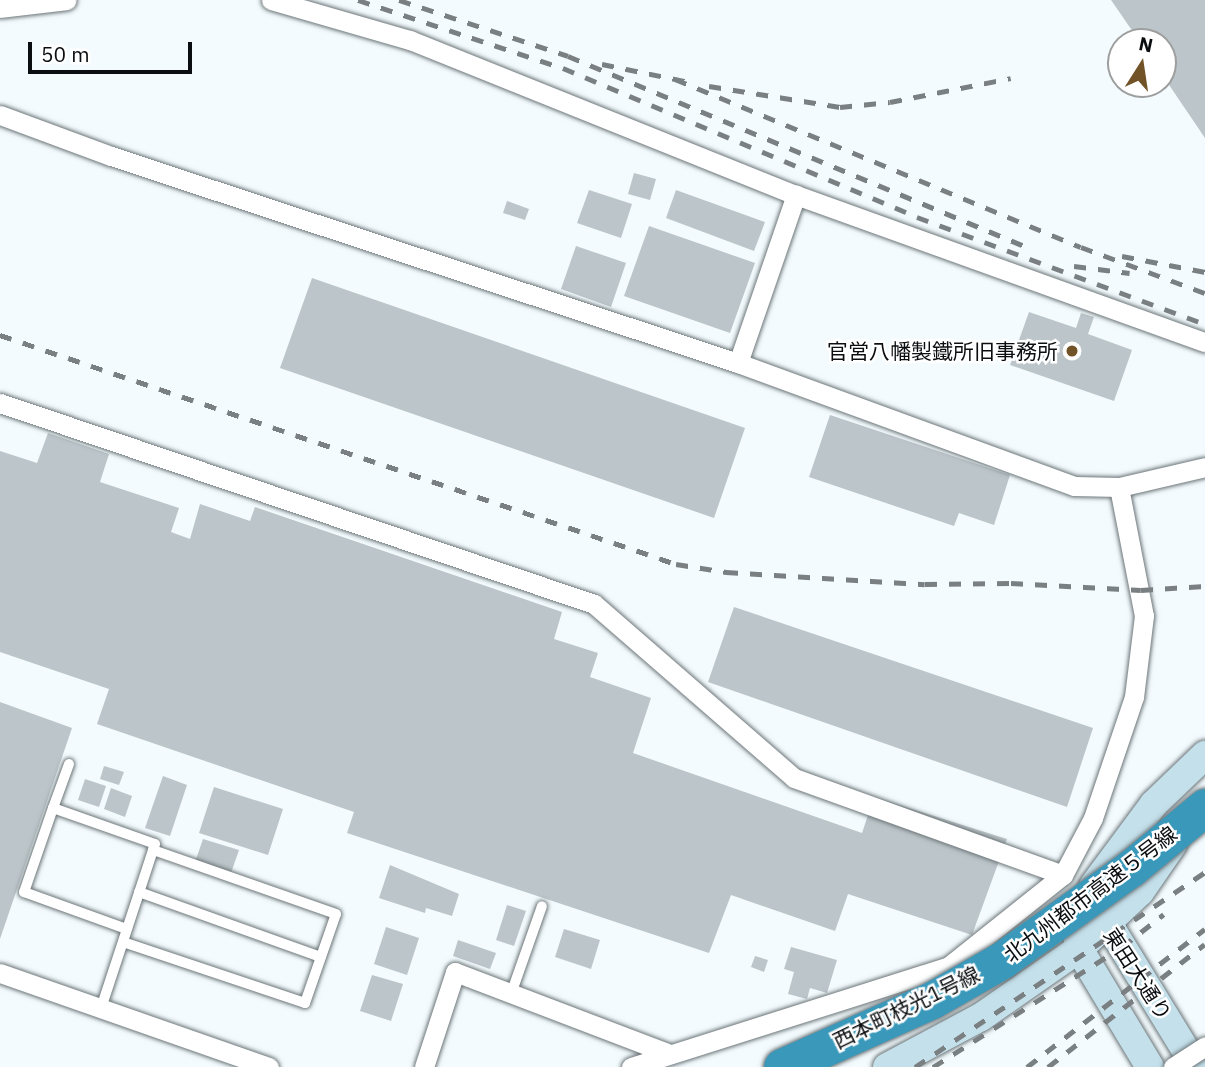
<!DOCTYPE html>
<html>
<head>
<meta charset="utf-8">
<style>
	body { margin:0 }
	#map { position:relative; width:1205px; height:1067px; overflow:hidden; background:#f3fbfe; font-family:"IBM Plex Sans","Noto Sans JP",sans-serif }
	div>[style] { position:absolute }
	.building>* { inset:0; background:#bcc5c9 }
	.roads { filter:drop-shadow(0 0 2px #6c7578) drop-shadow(0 0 2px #6c7578) }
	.lane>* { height:10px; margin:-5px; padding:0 5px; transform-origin:5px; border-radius:5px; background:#fff }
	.street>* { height:19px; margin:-9.5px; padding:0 9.5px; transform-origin:9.5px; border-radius:9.5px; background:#fff }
	.secondary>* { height:28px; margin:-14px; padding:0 14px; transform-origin:14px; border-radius:14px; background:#c4e0eb }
	.rail>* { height:5px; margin-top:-2.5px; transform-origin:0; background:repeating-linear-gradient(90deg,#7a7f82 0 12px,transparent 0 24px) }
	.bridges { filter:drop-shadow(0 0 2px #6c7578) drop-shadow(0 0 2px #6c7578) }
	.street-bridge>* { height:19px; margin:-9.5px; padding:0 9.5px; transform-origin:9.5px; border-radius:9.5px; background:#fff }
	.highway-bridge>* { height:37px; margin:-18.5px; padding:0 18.5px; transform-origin:18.5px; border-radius:18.5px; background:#3a99bb }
	.dots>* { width:19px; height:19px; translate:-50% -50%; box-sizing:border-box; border:4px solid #fff; border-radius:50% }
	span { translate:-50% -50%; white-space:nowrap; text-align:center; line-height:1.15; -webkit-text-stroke:5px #fff; paint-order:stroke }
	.poi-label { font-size:21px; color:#0b0e10 }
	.right { translate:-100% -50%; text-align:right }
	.street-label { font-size:21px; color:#0b0e10 }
	.north { position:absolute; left:1107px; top:28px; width:70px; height:70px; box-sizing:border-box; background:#fff; border:2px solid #9d9f9f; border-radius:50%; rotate:12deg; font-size:19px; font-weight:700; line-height:28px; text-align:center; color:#0b0e10 }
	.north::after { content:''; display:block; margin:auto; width:24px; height:32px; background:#715327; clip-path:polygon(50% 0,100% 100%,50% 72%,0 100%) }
	.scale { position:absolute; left:28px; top:42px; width:164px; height:32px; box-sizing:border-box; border:4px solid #0b0e10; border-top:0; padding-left:9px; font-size:21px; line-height:24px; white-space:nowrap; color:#0b0e10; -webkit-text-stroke:5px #fff; paint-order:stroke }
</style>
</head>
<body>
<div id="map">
	<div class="building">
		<div style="clip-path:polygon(1111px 0,1205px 0,1205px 138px,1163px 76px,1163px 42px,1140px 42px)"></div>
		<div style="clip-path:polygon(634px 173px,656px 179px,650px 200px,628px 194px)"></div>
		<div style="clip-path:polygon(589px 190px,632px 204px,621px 238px,577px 223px)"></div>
		<div style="clip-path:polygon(676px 190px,765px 222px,754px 251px,666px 218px)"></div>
		<div style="clip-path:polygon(507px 201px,529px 209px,525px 220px,503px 213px)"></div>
		<div style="clip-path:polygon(649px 226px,755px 263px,730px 333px,624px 296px)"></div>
		<div style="clip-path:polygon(576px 246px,626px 263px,611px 307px,561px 289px)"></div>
		<div style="clip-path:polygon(312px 278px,745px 428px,714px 518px,280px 368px)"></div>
		<div style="clip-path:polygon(1029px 312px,1076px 328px,1081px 313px,1094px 317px,1088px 334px,1132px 350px,1114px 401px,1010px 365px)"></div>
		<div style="clip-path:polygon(830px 415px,1010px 475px,994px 525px,959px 513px,954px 526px,809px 477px)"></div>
		<div style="clip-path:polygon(48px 433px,109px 454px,100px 482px,179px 508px,171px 532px,190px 539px,200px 504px,250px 521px,255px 507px,562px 612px,554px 639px,598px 653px,590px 677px,651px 698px,633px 753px,862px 833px,874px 797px,1007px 839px,972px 935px,848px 894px,835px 931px,731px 895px,709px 953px,347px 833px,354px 812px,97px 724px,109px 689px,0 652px,0 451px,37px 463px)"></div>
		<div style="clip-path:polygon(734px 607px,1093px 728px,1067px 807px,708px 682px)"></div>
		<div style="clip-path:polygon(0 702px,72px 728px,0 939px)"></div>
		<div style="clip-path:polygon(104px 766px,124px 772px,119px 785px,100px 779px)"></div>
		<div style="clip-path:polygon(163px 776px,187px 785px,170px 836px,145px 828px)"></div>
		<div style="clip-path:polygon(85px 779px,106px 786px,99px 807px,78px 800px)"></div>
		<div style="clip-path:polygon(214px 787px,283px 809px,268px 855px,199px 833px)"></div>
		<div style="clip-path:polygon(111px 788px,132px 796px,125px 817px,104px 809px)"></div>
		<div style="clip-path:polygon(203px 839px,239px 850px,231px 873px,195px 862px)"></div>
		<div style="clip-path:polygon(390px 865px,459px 894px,452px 916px,426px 908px,425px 913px,379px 898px)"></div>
		<div style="clip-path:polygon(507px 905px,526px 911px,514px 946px,496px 940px)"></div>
		<div style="clip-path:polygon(386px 927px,419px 938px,407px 975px,374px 964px)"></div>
		<div style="clip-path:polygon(564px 929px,600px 940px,591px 969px,555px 957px)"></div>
		<div style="clip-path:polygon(458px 940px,496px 953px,490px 969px,453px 956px)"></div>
		<div style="clip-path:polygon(791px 947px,837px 960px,827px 993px,810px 988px,807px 999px,788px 994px,794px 972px,784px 969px)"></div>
		<div style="clip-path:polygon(755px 956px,768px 960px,764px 972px,751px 967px)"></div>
		<div style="clip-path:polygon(372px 975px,403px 984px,391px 1021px,360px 1011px)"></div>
	</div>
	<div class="roads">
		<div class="lane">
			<div style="left:69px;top:764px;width:47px;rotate:110deg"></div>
			<div style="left:53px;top:808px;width:108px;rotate:19.4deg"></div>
			<div style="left:155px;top:844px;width:173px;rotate:108.2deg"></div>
			<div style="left:53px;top:808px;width:89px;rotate:109deg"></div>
			<div style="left:24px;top:892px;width:109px;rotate:19.8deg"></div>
			<div style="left:139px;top:892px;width:193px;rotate:19.7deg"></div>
			<div style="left:123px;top:942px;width:192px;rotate:18.5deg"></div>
			<div style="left:305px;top:1003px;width:94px;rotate:-70.8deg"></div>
			<div style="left:336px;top:914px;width:194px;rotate:-160.7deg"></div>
			<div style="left:511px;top:994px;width:93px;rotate:-70.6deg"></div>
		</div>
		<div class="street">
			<div style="left:271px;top:0;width:145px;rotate:16.1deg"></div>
			<div style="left:410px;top:40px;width:416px;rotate:21.9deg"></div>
			<div style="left:796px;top:195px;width:435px;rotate:19.8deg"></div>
			<div style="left:0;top:8px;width:67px;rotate:-6.8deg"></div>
			<div style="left:0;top:115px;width:118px;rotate:20.3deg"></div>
			<div style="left:111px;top:156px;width:660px;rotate:18.27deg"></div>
			<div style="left:738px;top:363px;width:358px;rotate:20.1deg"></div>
			<div style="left:1074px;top:486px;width:45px;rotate:1.3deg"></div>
			<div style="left:738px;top:363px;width:178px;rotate:-71deg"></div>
			<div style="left:0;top:403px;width:627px;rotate:18.69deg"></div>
			<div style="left:594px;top:604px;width:265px;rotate:41deg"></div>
			<div style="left:794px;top:778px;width:286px;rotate:19.8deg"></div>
			<div style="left:0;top:973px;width:285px;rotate:19.3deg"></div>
			<div style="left:424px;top:1067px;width:100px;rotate:-71.9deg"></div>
			<div style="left:455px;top:972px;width:227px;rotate:20.9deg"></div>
			<div style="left:631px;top:1067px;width:334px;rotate:-17.6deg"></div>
			<div style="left:949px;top:966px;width:146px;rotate:-38.6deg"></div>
			<div style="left:1063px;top:875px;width:64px;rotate:-62.2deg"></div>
			<div style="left:1093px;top:818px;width:128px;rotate:-71.3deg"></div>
			<div style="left:1134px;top:697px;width:82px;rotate:-83deg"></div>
			<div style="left:1144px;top:616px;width:131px;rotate:-101deg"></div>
			<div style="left:1119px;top:487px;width:88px;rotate:-13.1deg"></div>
		</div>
		<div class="secondary">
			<div style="left:1093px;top:886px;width:102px;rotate:-53.4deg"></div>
			<div style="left:1154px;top:804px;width:71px;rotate:-43.9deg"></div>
			<div style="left:1095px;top:917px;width:16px;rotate:30deg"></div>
			<div style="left:1109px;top:925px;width:167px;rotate:58.5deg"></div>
			<div style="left:1077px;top:932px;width:17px;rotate:83deg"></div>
			<div style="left:1079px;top:949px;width:138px;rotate:59deg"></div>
			<div style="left:887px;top:1067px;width:106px;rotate:-28deg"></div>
			<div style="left:981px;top:1017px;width:119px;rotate:-34.8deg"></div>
			<div style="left:1079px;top:949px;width:83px;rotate:-43.1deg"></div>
			<div style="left:1140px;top:892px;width:58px;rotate:-55.5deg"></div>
		</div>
	</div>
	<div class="rail">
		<div style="left:358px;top:0;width:216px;rotate:18.4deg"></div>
		<div style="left:563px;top:68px;width:384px;rotate:22.8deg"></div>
		<div style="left:917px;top:217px;width:307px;rotate:20.4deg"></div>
		<div style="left:399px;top:0;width:178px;rotate:18.3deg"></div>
		<div style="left:568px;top:56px;width:494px;rotate:22.6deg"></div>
		<div style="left:602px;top:64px;width:85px;rotate:11.6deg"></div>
		<div style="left:675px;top:79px;width:439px;rotate:22.5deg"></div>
		<div style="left:1081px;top:247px;width:132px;rotate:20.4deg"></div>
		<div style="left:709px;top:86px;width:133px;rotate:9.1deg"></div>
		<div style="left:840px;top:107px;width:50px;rotate:-5.7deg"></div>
		<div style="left:890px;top:102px;width:123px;rotate:-11.2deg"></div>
		<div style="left:1122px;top:256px;width:85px;rotate:10.9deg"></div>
		<div style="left:1074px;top:266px;width:56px;rotate:7.1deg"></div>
		<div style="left:0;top:335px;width:714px;rotate:18.71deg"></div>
		<div style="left:676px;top:564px;width:51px;rotate:9.1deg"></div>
		<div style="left:726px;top:572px;width:199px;rotate:3.5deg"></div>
		<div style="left:925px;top:584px;width:86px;rotate:-0.7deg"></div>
		<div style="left:1011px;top:583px;width:130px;rotate:3.1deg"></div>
		<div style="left:1141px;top:590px;width:64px;rotate:-3.6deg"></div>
		<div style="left:915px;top:1067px;width:349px;rotate:-33.9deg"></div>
		<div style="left:933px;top:1067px;width:224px;rotate:-32.4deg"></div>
		<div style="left:1122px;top:947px;width:53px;rotate:-38.2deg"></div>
		<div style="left:1027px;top:1067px;width:225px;rotate:-37.8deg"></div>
		<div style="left:1048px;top:1067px;width:199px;rotate:-38.1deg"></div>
	</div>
	<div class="bridges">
		<div class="street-bridge">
			<div style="left:1173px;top:1067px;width:38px;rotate:-33deg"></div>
		</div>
		<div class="highway-bridge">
			<div style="left:782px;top:1067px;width:164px;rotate:-24.1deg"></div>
			<div style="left:932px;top:1000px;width:81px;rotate:-29.7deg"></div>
			<div style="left:1002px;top:960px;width:158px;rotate:-35.5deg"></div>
			<div style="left:1131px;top:868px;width:96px;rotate:-39.5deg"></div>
		</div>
	</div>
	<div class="dots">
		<div style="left:1072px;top:351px;background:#715327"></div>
	</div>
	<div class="poi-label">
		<span class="right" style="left:1058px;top:351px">官営八幡製鐵所旧事務所</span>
	</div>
	<div class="street-label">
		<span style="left:1090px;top:894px;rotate:-37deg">北九州都市高速５号線</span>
		<span style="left:1138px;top:974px;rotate:57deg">東田大通り</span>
		<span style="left:906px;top:1007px;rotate:-26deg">西本町枝光1号線</span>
	</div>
	<div class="north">N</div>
	<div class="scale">50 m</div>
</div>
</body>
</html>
